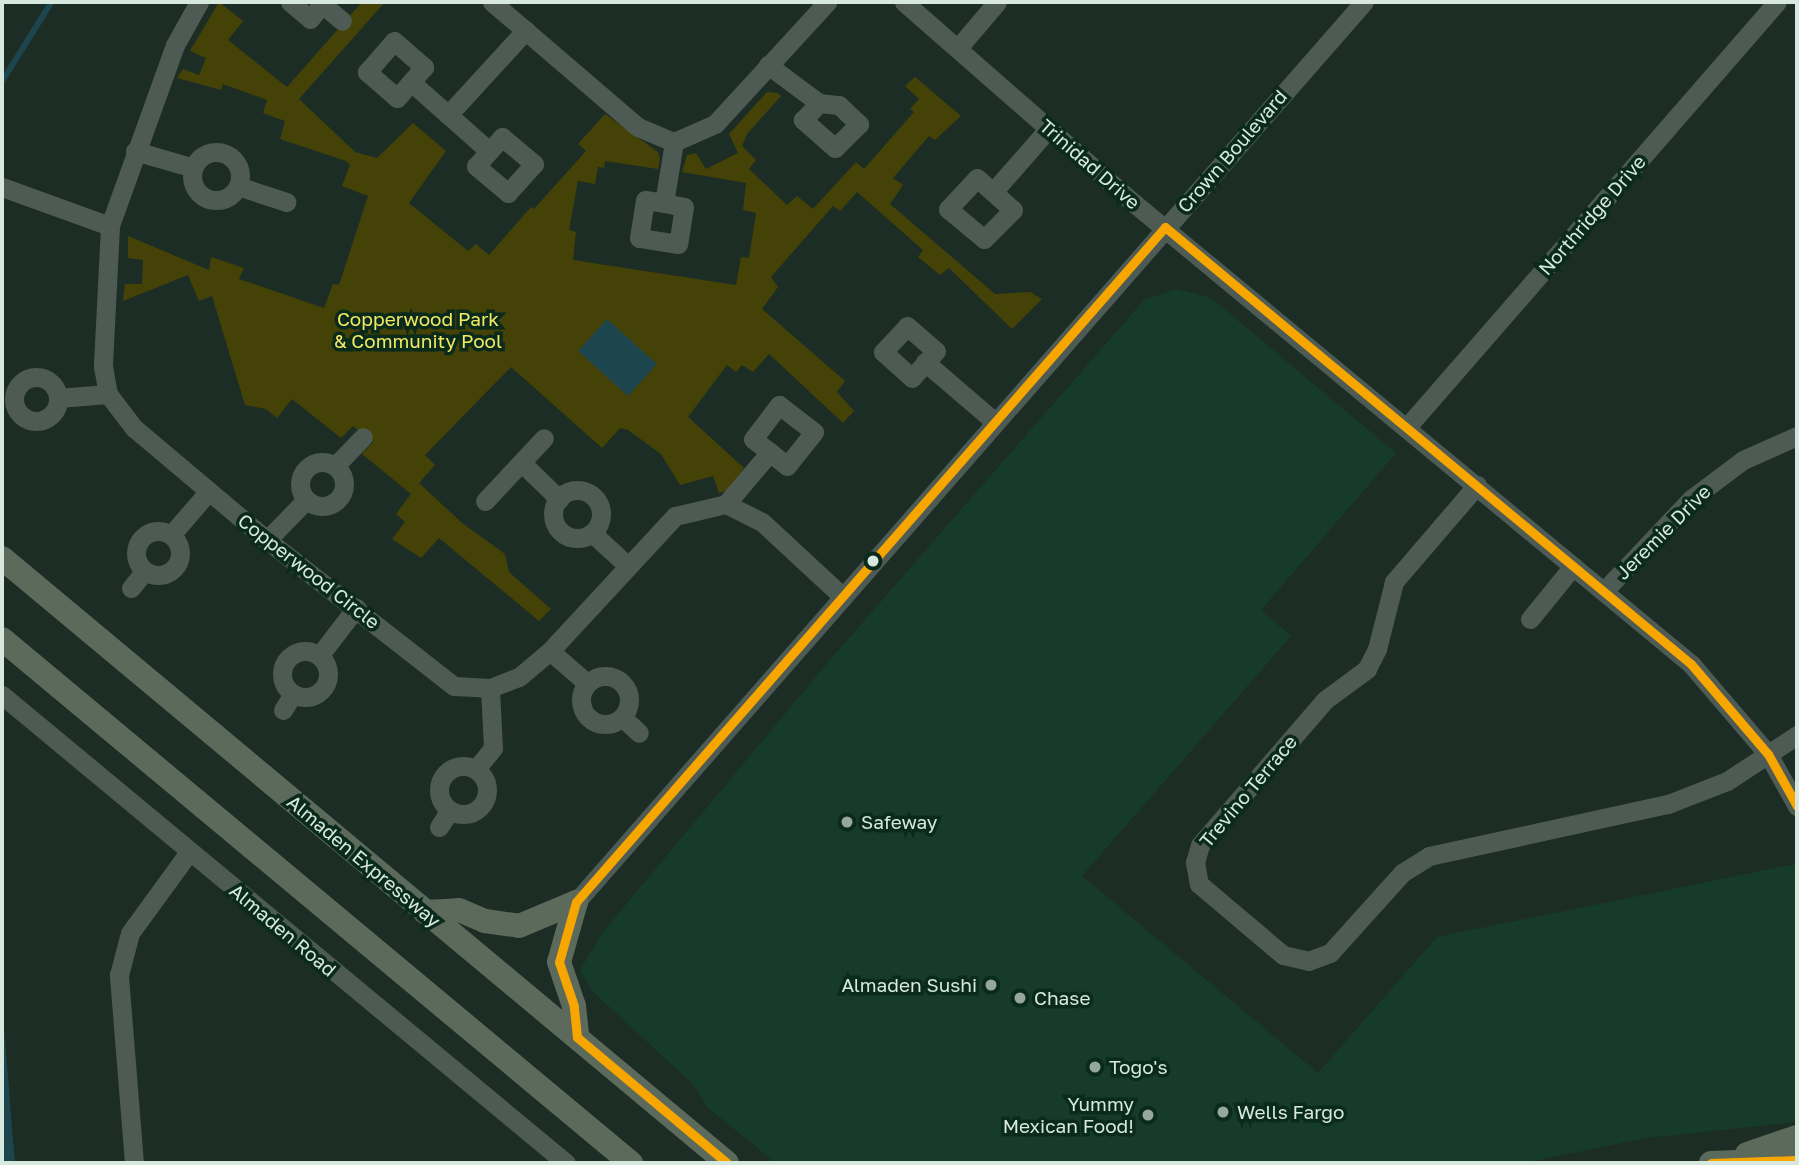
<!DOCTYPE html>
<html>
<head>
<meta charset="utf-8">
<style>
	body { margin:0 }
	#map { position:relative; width:1799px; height:1165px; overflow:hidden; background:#1c2d25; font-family:"Golos Text",sans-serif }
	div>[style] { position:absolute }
	.built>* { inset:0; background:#163b2a }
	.green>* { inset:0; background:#444206 }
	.water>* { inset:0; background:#1d454d }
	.minor>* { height:19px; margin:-9.5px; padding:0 9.5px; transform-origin:9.5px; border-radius:9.5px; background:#4e5b55 }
	.minor>.ring { margin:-9.5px; padding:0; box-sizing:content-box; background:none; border:19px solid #4e5b55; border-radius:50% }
	.major>* { height:24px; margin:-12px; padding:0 12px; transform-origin:12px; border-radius:12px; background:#5c6a5c }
	.bus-1>* { height:9px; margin:-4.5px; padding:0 4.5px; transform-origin:4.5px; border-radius:4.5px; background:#f7a600 }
	.dots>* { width:19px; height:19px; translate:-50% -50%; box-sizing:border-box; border:4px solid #0a2a1b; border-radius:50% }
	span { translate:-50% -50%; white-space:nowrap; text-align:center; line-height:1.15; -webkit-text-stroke:7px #0a2a1b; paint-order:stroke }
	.street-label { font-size:19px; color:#d7e9df }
	.park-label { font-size:19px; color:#f3e963 }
	.poi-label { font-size:19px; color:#d7e9df }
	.left { translate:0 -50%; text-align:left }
	.right { translate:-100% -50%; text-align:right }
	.frame { position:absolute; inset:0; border:4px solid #d7e9df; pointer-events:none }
</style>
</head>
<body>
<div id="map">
	<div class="built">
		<div style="clip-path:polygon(1176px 289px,1211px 298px,1396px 453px,1261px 610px,1291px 636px,1082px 876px,1318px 1073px,1437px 937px,1795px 864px,1797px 1122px,1646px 1138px,1524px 1163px,776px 1163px,707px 1107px,693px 1084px,593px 992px,580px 970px,603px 932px,829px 661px,1144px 300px)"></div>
	</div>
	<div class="green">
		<div style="clip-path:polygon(219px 2px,243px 21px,228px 40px,287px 87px,362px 2px,385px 2px,299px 99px,355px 152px,377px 158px,413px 123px,446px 151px,409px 203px,468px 251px,476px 244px,489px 255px,531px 207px,534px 209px,586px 151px,578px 144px,605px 114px,658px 152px,660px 159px,658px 169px,605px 161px,604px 168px,598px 167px,595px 184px,578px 181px,569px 230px,576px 232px,573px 260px,736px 285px,741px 257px,749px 258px,756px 213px,743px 210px,746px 183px,682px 172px,687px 155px,696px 153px,706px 169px,738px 153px,729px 134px,767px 92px,777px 93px,781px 96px,747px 134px,742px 146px,756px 160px,749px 169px,787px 205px,797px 196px,813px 209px,856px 162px,864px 169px,914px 112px,910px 109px,919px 99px,905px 86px,915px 77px,961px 116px,935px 140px,929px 136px,893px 178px,903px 185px,890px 204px,995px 294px,1030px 292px,1042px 299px,1012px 329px,949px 268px,940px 275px,918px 257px,923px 250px,857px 192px,840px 211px,833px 206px,771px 277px,778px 287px,762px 309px,845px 381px,837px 392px,854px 411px,843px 423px,769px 354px,753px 372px,742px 365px,736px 372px,727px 365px,688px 417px,744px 468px,729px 490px,719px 493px,713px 476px,680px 485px,661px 454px,628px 430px,620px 428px,602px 448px,511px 367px,425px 455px,435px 465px,419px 483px,462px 523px,505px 554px,509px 572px,551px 609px,539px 621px,439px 538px,421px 558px,392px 539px,405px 522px,396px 514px,411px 494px,362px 454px,373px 442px,353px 426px,341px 438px,292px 399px,277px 418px,266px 409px,245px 405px,212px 296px,199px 301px,188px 275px,123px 301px,125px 284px,142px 284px,143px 260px,128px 258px,128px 236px,209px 270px,211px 257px,244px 268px,239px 279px,324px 308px,333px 284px,339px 285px,368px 196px,342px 186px,350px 165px,346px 161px,280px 139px,285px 121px,263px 113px,267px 100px,223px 84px,221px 90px,177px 78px,183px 69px,199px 75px,206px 58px,190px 51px)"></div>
	</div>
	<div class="water">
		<div style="clip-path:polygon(48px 2px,55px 2px,2px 87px,2px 76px)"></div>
		<div style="clip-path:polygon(607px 319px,657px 364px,628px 396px,578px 351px)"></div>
		<div style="clip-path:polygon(2px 1000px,13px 1141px,15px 1163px,2px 1163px)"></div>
	</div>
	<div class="minor">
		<div style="left:199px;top:2px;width:49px;rotate:119.2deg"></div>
		<div style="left:175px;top:45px;width:192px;rotate:109.8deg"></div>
		<div style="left:110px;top:226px;width:140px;rotate:92.9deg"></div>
		<div style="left:103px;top:366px;width:28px;rotate:80deg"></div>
		<div style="left:108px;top:394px;width:43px;rotate:52.6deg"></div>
		<div style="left:134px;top:428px;width:174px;rotate:40.1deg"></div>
		<div style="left:267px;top:540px;width:237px;rotate:38deg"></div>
		<div style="left:454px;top:686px;width:36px;rotate:3deg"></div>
		<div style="left:490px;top:688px;width:31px;rotate:-21deg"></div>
		<div style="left:519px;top:677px;width:40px;rotate:-40deg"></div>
		<div style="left:550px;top:651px;width:184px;rotate:-47.2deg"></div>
		<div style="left:675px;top:516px;width:52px;rotate:-13.2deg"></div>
		<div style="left:726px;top:504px;width:40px;rotate:26.6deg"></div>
		<div style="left:762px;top:522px;width:110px;rotate:42.8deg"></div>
		<div style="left:290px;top:2px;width:26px;rotate:40deg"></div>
		<div style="left:310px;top:19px;width:22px;rotate:-51deg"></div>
		<div style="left:492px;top:2px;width:192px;rotate:40.6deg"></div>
		<div style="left:638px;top:127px;width:39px;rotate:23deg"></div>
		<div style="left:674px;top:142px;width:45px;rotate:-23.7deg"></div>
		<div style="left:715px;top:124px;width:166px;rotate:-47.4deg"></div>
		<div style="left:904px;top:2px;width:307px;rotate:41.2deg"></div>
		<div style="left:1135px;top:204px;width:722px;rotate:39.6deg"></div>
		<div style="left:1691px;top:664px;width:118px;rotate:49.5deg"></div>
		<div style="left:1768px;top:754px;width:60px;rotate:60.9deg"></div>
		<div style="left:322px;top:4px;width:26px;rotate:40deg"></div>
		<div style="left:394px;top:41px;width:40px;rotate:41deg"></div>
		<div style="left:424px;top:67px;width:41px;rotate:131.1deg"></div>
		<div style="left:397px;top:98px;width:40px;rotate:-139deg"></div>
		<div style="left:367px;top:72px;width:41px;rotate:-48.9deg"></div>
		<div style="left:958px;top:48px;width:60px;rotate:-49.7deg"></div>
		<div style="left:768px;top:65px;width:64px;rotate:36.7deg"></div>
		<div style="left:819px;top:103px;width:20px;rotate:6deg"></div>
		<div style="left:839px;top:105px;width:28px;rotate:44deg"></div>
		<div style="left:859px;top:124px;width:34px;rotate:135deg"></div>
		<div style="left:835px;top:148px;width:43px;rotate:-138.8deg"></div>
		<div style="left:803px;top:120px;width:23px;rotate:-47deg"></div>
		<div style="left:411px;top:82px;width:104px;rotate:41.5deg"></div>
		<div style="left:448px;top:115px;width:115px;rotate:-47.5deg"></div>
		<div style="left:502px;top:137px;width:42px;rotate:40.2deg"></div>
		<div style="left:534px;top:164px;width:39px;rotate:132deg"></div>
		<div style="left:508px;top:193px;width:42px;rotate:-139.8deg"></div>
		<div style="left:476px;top:166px;width:39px;rotate:-48deg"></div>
		<div style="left:135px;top:151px;width:61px;rotate:16.1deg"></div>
		<div class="ring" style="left:192px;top:152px;width:29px;height:29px"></div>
		<div style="left:977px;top:178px;width:48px;rotate:41.6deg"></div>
		<div style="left:1013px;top:210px;width:41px;rotate:135deg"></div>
		<div style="left:984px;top:239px;width:47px;rotate:-140.2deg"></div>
		<div style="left:948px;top:209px;width:42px;rotate:-46.9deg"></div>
		<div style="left:238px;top:186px;width:51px;rotate:18.4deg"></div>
		<div style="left:2px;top:187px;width:115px;rotate:19.9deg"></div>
		<div style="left:993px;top:192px;width:85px;rotate:-48.8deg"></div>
		<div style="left:664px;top:203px;width:20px;rotate:11deg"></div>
		<div style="left:684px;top:207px;width:37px;rotate:99deg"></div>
		<div style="left:678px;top:244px;width:39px;rotate:-171deg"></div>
		<div style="left:639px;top:238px;width:38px;rotate:-81deg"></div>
		<div style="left:645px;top:200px;width:19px;rotate:9deg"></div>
		<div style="left:664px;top:203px;width:62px;rotate:-80.7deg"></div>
		<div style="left:907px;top:326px;width:38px;rotate:41deg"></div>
		<div style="left:936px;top:351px;width:36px;rotate:132deg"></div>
		<div style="left:912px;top:378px;width:39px;rotate:-138deg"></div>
		<div style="left:883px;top:352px;width:35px;rotate:-47deg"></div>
		<div style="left:925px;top:362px;width:92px;rotate:40.6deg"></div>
		<div class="ring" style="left:14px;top:377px;width:25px;height:25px"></div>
		<div style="left:58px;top:398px;width:50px;rotate:-4.6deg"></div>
		<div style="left:1407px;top:427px;width:563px;rotate:-48.96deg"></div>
		<div class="ring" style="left:300px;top:462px;width:25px;height:25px"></div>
		<div style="left:522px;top:463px;width:52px;rotate:44.2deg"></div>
		<div style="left:335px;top:466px;width:40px;rotate:-46deg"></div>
		<div style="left:1477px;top:485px;width:128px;rotate:130.6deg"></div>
		<div style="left:1394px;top:582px;width:69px;rotate:104.2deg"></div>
		<div style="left:1377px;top:649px;width:22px;rotate:117deg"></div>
		<div style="left:1367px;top:669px;width:52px;rotate:143.6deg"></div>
		<div style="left:1325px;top:700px;width:191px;rotate:130.8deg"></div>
		<div style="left:1200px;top:845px;width:18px;rotate:106deg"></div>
		<div style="left:1195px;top:862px;width:22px;rotate:80deg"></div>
		<div style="left:1199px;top:884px;width:110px;rotate:40.2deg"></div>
		<div style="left:1283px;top:955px;width:26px;rotate:13deg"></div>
		<div style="left:1308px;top:961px;width:23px;rotate:-20deg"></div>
		<div style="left:1330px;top:953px;width:108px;rotate:-48deg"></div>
		<div style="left:1402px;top:873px;width:32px;rotate:-32deg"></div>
		<div style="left:1429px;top:856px;width:245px;rotate:-12.3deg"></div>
		<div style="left:1668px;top:804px;width:63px;rotate:-21.3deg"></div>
		<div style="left:1727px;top:781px;width:84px;rotate:-33.3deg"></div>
		<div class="ring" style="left:553px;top:490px;width:29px;height:29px"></div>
		<div style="left:485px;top:501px;width:86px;rotate:-46.9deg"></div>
		<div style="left:726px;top:504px;width:68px;rotate:-49.8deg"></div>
		<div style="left:770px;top:452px;width:21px;rotate:-143deg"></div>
		<div style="left:753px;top:439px;width:43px;rotate:-52.6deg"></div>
		<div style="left:779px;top:405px;width:44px;rotate:37.6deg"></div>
		<div style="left:814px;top:432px;width:43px;rotate:128.5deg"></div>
		<div style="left:787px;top:466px;width:22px;rotate:-141deg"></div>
		<div class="ring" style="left:136px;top:531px;width:25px;height:25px"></div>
		<div style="left:592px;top:533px;width:47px;rotate:42.4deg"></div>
		<div style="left:171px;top:535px;width:58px;rotate:-49.2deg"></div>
		<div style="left:267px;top:540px;width:56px;rotate:-45.7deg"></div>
		<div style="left:131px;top:588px;width:22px;rotate:-51deg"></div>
		<div style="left:1604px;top:591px;width:127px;rotate:-46.6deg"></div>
		<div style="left:1691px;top:499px;width:65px;rotate:-36.9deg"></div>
		<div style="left:1743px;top:460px;width:59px;rotate:-24deg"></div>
		<div style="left:1530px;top:619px;width:68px;rotate:-50.9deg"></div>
		<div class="ring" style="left:282px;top:651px;width:27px;height:27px"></div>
		<div style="left:550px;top:651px;width:49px;rotate:40.9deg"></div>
		<div style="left:319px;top:656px;width:61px;rotate:-52.4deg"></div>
		<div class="ring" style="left:581px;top:676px;width:29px;height:29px"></div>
		<div style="left:2px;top:695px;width:733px;rotate:39.69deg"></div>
		<div style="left:283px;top:710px;width:19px;rotate:-58deg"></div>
		<div style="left:622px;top:717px;width:23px;rotate:43deg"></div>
		<div class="ring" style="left:439px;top:766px;width:29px;height:29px"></div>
		<div style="left:476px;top:769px;width:27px;rotate:-51deg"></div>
		<div style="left:493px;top:748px;width:60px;rotate:-92.9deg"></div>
		<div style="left:439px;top:827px;width:20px;rotate:-57deg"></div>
		<div style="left:576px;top:902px;width:1196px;rotate:-48.8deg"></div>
		<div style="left:134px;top:1163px;width:189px;rotate:-94.6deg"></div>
		<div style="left:119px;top:975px;width:43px;rotate:-75.3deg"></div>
		<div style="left:130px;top:933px;width:100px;rotate:-53.9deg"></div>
	</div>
	<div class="major">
		<div style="left:2px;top:558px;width:944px;rotate:39.84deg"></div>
		<div style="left:2px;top:639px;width:819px;rotate:39.8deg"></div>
		<div style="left:576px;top:902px;width:62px;rotate:105.8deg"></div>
		<div style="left:559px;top:962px;width:46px;rotate:71.2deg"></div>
		<div style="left:574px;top:1006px;width:31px;rotate:84deg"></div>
		<div style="left:425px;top:912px;width:34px;rotate:-3deg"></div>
		<div style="left:459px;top:910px;width:28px;rotate:23deg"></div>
		<div style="left:485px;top:921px;width:34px;rotate:8deg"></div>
		<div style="left:519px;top:926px;width:62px;rotate:-22.8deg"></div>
		<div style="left:1747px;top:1154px;width:53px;rotate:-18.8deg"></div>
		<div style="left:1711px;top:1163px;width:86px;rotate:-2deg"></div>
	</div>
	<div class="bus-1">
		<div style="left:727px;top:1163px;width:196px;rotate:-140deg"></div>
		<div style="left:577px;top:1037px;width:31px;rotate:-96deg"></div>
		<div style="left:574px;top:1006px;width:46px;rotate:-108.8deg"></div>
		<div style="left:559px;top:962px;width:62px;rotate:-74.2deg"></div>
		<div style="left:576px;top:902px;width:896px;rotate:-48.89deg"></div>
		<div style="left:1165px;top:227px;width:684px;rotate:39.72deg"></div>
		<div style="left:1691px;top:664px;width:118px;rotate:49.5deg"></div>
		<div style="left:1768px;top:754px;width:60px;rotate:60.9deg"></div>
		<div style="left:1711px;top:1163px;width:86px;rotate:-2deg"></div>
	</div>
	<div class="dots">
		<div style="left:873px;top:561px;background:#d7e9df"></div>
		<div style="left:847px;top:822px;background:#96a79e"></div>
		<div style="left:991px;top:985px;background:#96a79e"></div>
		<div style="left:1020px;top:998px;background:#96a79e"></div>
		<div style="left:1095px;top:1067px;background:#96a79e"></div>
		<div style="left:1223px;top:1112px;background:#96a79e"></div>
		<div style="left:1148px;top:1115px;background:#96a79e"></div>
	</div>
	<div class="street-label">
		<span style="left:1232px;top:151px;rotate:-49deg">Crown Boulevard</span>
		<span style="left:1090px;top:164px;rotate:41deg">Trinidad Drive</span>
		<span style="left:1592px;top:215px;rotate:-49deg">Northridge Drive</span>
		<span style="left:1663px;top:532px;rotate:-45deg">Jeremie Drive</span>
		<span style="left:309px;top:571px;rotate:38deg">Copperwood Circle</span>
		<span style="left:1248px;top:791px;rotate:-50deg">Trevino Terrace</span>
		<span style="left:364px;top:861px;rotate:40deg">Almaden Expressway</span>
		<span style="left:283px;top:930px;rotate:40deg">Almaden Road</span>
	</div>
	<div class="park-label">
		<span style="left:418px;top:330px">Copperwood Park<br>&amp; Community Pool</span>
	</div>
	<div class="poi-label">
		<span class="left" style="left:861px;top:822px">Safeway</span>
		<span class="right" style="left:977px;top:985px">Almaden Sushi</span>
		<span class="left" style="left:1034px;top:998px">Chase</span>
		<span class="left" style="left:1109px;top:1067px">Togo's</span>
		<span class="right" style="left:1134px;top:1115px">Yummy<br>Mexican Food!</span>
		<span class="left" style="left:1237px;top:1112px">Wells Fargo</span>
	</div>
	<div class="frame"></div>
</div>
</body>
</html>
